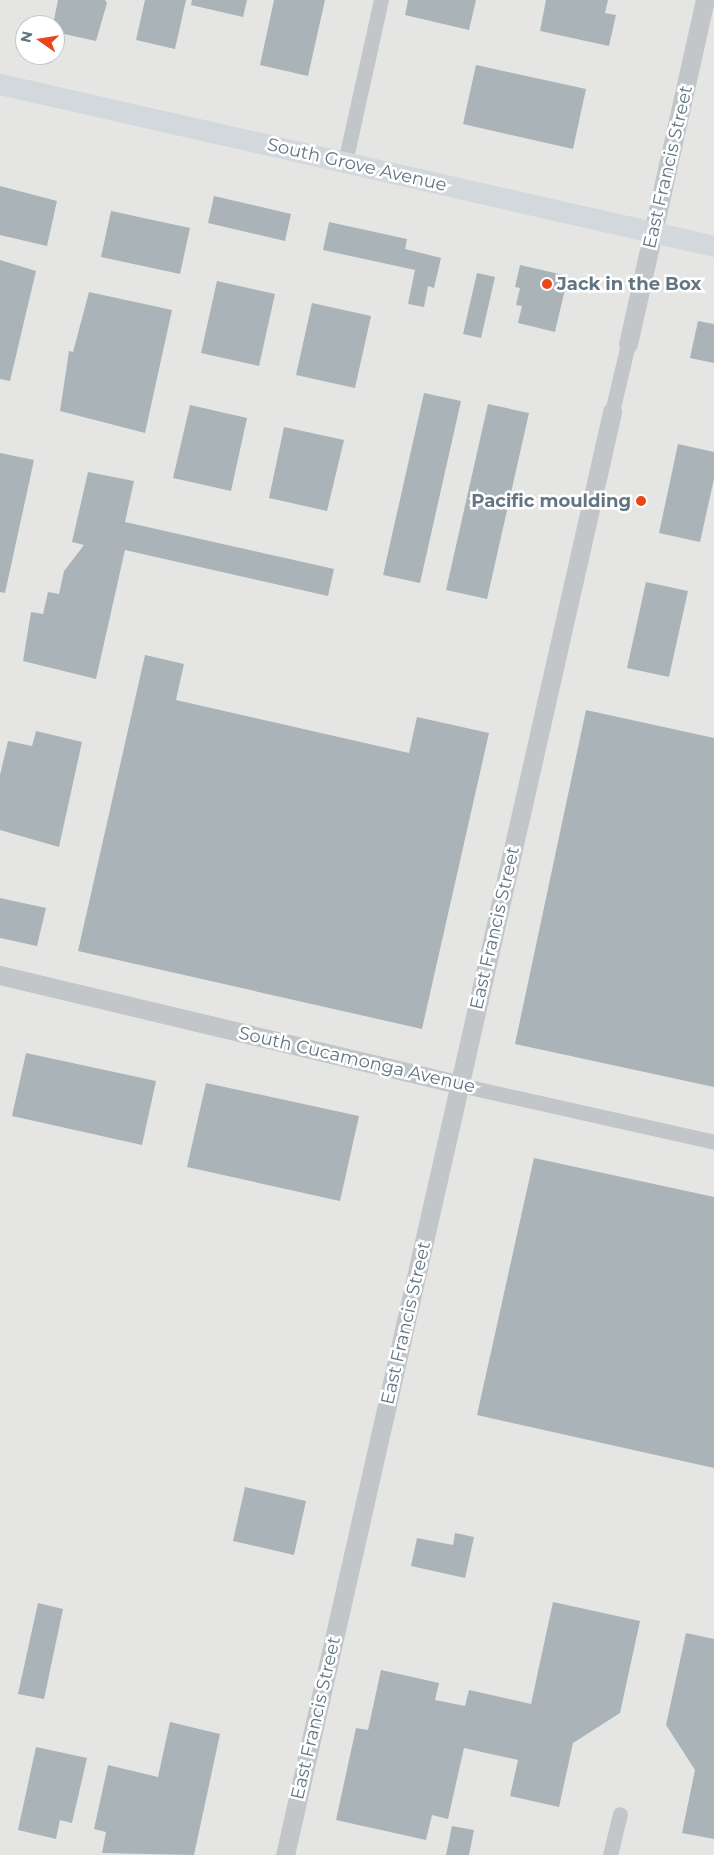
<!DOCTYPE html>
<html>
<head>
<meta charset="utf-8">
<style>
	body { margin:0 }
	#map { position:relative; width:714px; height:1855px; overflow:hidden; background:#f5f5f0; font-family:Montserrat,sans-serif }
	div>[style] { position:absolute }
	.built>* { inset:0; background:#e5e6e4 }
	.building>* { inset:0; background:#aab3b7 }
	.minor>* { height:15px; margin:-7.5px; padding:0 7.5px; transform-origin:7.5px; border-radius:7.5px; background:#c2c6c9 }
	.tertiary>* { height:19px; margin:-9.5px; padding:0 9.5px; transform-origin:9.5px; border-radius:9.5px; background:#c2c6c9 }
	.secondary>* { height:21px; margin:-10.5px; padding:0 10.5px; transform-origin:10.5px; border-radius:10.5px; background:#d3d8dc }
	.dots>* { width:14px; height:14px; translate:-50% -50%; box-sizing:border-box; border:2px solid #fff; border-radius:50% }
	span { translate:-50% -50%; white-space:nowrap; text-align:center; line-height:1.15; -webkit-text-stroke:5px #fff; paint-order:stroke }
	.street-label { font-size:18px; color:#627583 }
	.poi-label { font-size:18px; color:#627583; font-weight:700 }
	.left { translate:0 -50%; text-align:left }
	.right { translate:-100% -50%; text-align:right }
	.north { position:absolute; left:15px; top:15px; width:50px; height:50px; box-sizing:border-box; background:#fff; border:1px solid #c0c8cd; border-radius:50%; rotate:283deg; font-size:14px; font-weight:700; line-height:20px; text-align:center; color:#627583 }
	.north::after { content:''; display:block; margin:auto; width:18px; height:22px; background:#eb451a; clip-path:polygon(50% 0,100% 100%,50% 72%,0 100%) }
</style>
</head>
<body>
<div id="map">
	<div class="built">
		<div style="clip-path:polygon(evenodd,0 0,714px 0,714px 1855px,0 1855px,0 0,25px 25px,55px 25px,55px 55px,25px 55px,25px 25px)"></div>
	</div>
	<div class="building">
		<div style="clip-path:polygon(58px 0,105px 0,107px 3px,96px 41px,55px 32px,53px 25px)"></div>
		<div style="clip-path:polygon(145px 0,186px 0,175px 49px,136px 40px)"></div>
		<div style="clip-path:polygon(192px 0,247px 0,243px 17px,191px 5px)"></div>
		<div style="clip-path:polygon(274px 0,325px 0,308px 76px,260px 65px)"></div>
		<div style="clip-path:polygon(408px 0,476px 0,469px 30px,405px 15px)"></div>
		<div style="clip-path:polygon(546px 0,608px 0,605px 13px,616px 15px,609px 46px,540px 31px)"></div>
		<div style="clip-path:polygon(476px 65px,586px 89px,573px 149px,463px 124px)"></div>
		<div style="clip-path:polygon(0 186px,57px 201px,47px 246px,0 235px)"></div>
		<div style="clip-path:polygon(214px 196px,291px 214px,285px 241px,208px 223px)"></div>
		<div style="clip-path:polygon(111px 211px,190px 228px,180px 274px,101px 257px)"></div>
		<div style="clip-path:polygon(329px 222px,407px 239px,405px 249px,441px 258px,434px 288px,428px 286px,424px 307px,408px 304px,415px 270px,323px 250px)"></div>
		<div style="clip-path:polygon(0 260px,36px 271px,10px 381px,0 379px)"></div>
		<div style="clip-path:polygon(520px 265px,568px 276px,555px 332px,518px 323px,522px 306px,516px 305px,520px 288px,515px 287px)"></div>
		<div style="clip-path:polygon(477px 273px,495px 277px,481px 338px,463px 334px)"></div>
		<div style="clip-path:polygon(217px 281px,275px 294px,259px 366px,201px 353px)"></div>
		<div style="clip-path:polygon(89px 292px,172px 310px,145px 433px,60px 411px,69px 351px,73px 352px)"></div>
		<div style="clip-path:polygon(312px 303px,371px 316px,355px 388px,296px 375px)"></div>
		<div style="clip-path:polygon(698px 321px,714px 324px,714px 363px,690px 358px)"></div>
		<div style="clip-path:polygon(424px 393px,461px 401px,420px 583px,383px 575px)"></div>
		<div style="clip-path:polygon(488px 404px,529px 413px,487px 599px,446px 590px)"></div>
		<div style="clip-path:polygon(190px 405px,247px 418px,231px 491px,173px 478px)"></div>
		<div style="clip-path:polygon(284px 427px,344px 440px,327px 511px,269px 498px)"></div>
		<div style="clip-path:polygon(678px 444px,714px 452px,714px 479px,700px 542px,659px 533px)"></div>
		<div style="clip-path:polygon(0 453px,34px 460px,5px 593px,0 592px)"></div>
		<div style="clip-path:polygon(88px 472px,134px 481px,125px 522px,334px 569px,328px 596px,125px 550px,96px 679px,23px 661px,31px 612px,43px 614px,48px 592px,59px 594px,64px 571px,84px 545px,72px 542px)"></div>
		<div style="clip-path:polygon(646px 582px,688px 591px,669px 677px,627px 668px)"></div>
		<div style="clip-path:polygon(145px 655px,184px 664px,176px 700px,409px 753px,417px 717px,489px 733px,422px 1029px,78px 951px)"></div>
		<div style="clip-path:polygon(586px 710px,714px 738px,714px 1087px,515px 1044px)"></div>
		<div style="clip-path:polygon(36px 731px,82px 742px,59px 847px,0 830px,0 775px,8px 741px,32px 746px)"></div>
		<div style="clip-path:polygon(0 898px,46px 908px,37px 946px,0 938px)"></div>
		<div style="clip-path:polygon(26px 1053px,156px 1081px,142px 1145px,12px 1116px)"></div>
		<div style="clip-path:polygon(206px 1083px,359px 1116px,340px 1201px,187px 1167px)"></div>
		<div style="clip-path:polygon(534px 1158px,714px 1197px,714px 1468px,477px 1415px)"></div>
		<div style="clip-path:polygon(245px 1487px,306px 1501px,294px 1555px,233px 1541px)"></div>
		<div style="clip-path:polygon(455px 1533px,474px 1537px,465px 1578px,411px 1566px,417px 1538px,453px 1545px)"></div>
		<div style="clip-path:polygon(553px 1602px,640px 1621px,620px 1713px,573px 1743px,559px 1807px,510px 1796px,518px 1760px,464px 1748px,448px 1819px,432px 1815px,426px 1840px,336px 1820px,356px 1728px,368px 1730px,381px 1670px,439px 1683px,435px 1700px,465px 1706px,469px 1690px,531px 1704px)"></div>
		<div style="clip-path:polygon(38px 1603px,63px 1609px,44px 1699px,18px 1694px)"></div>
		<div style="clip-path:polygon(686px 1633px,714px 1639px,714px 1839px,682px 1833px,695px 1770px,666px 1725px)"></div>
		<div style="clip-path:polygon(170px 1722px,220px 1734px,194px 1855px,102px 1853px,106px 1832px,94px 1829px,108px 1765px,158px 1777px)"></div>
		<div style="clip-path:polygon(36px 1747px,87px 1758px,72px 1823px,60px 1820px,56px 1839px,18px 1830px)"></div>
		<div style="clip-path:polygon(452px 1826px,474px 1830px,469px 1855px,446px 1855px)"></div>
	</div>
	<div class="minor">
		<div style="left:345px;top:162px;width:166px;rotate:-77.5deg"></div>
		<div style="left:612px;top:412px;width:70px;rotate:-76.8deg"></div>
		<div style="left:460px;top:1085px;width:260px;rotate:12.6deg"></div>
		<div style="left:610px;top:1855px;width:42px;rotate:-76.3deg"></div>
	</div>
	<div class="tertiary">
		<div style="left:628px;top:344px;width:353px;rotate:-77.4deg"></div>
		<div style="left:0;top:975px;width:473px;rotate:13.4deg"></div>
		<div style="left:285px;top:1855px;width:1480px;rotate:-77.23deg"></div>
	</div>
	<div class="secondary">
		<div style="left:0;top:84px;width:732px;rotate:12.78deg"></div>
	</div>
	<div class="dots">
		<div style="left:547px;top:284px;background:#eb451a"></div>
		<div style="left:641px;top:501px;background:#eb451a"></div>
	</div>
	<div class="street-label">
		<span style="left:357px;top:165px;rotate:13deg">South Grove Avenue</span>
		<span style="left:668px;top:167px;rotate:-77deg">East Francis Street</span>
		<span style="left:495px;top:928px;rotate:-77deg">East Francis Street</span>
		<span style="left:357px;top:1060px;rotate:13deg">South Cucamonga Avenue</span>
		<span style="left:406px;top:1323px;rotate:-77deg">East Francis Street</span>
		<span style="left:316px;top:1718px;rotate:-77deg">East Francis Street</span>
	</div>
	<div class="poi-label">
		<span class="left" style="left:557px;top:284px">Jack in the Box</span>
		<span class="right" style="left:631px;top:501px">Pacific moulding</span>
	</div>
	<div class="north">N</div>
</div>
</body>
</html>
